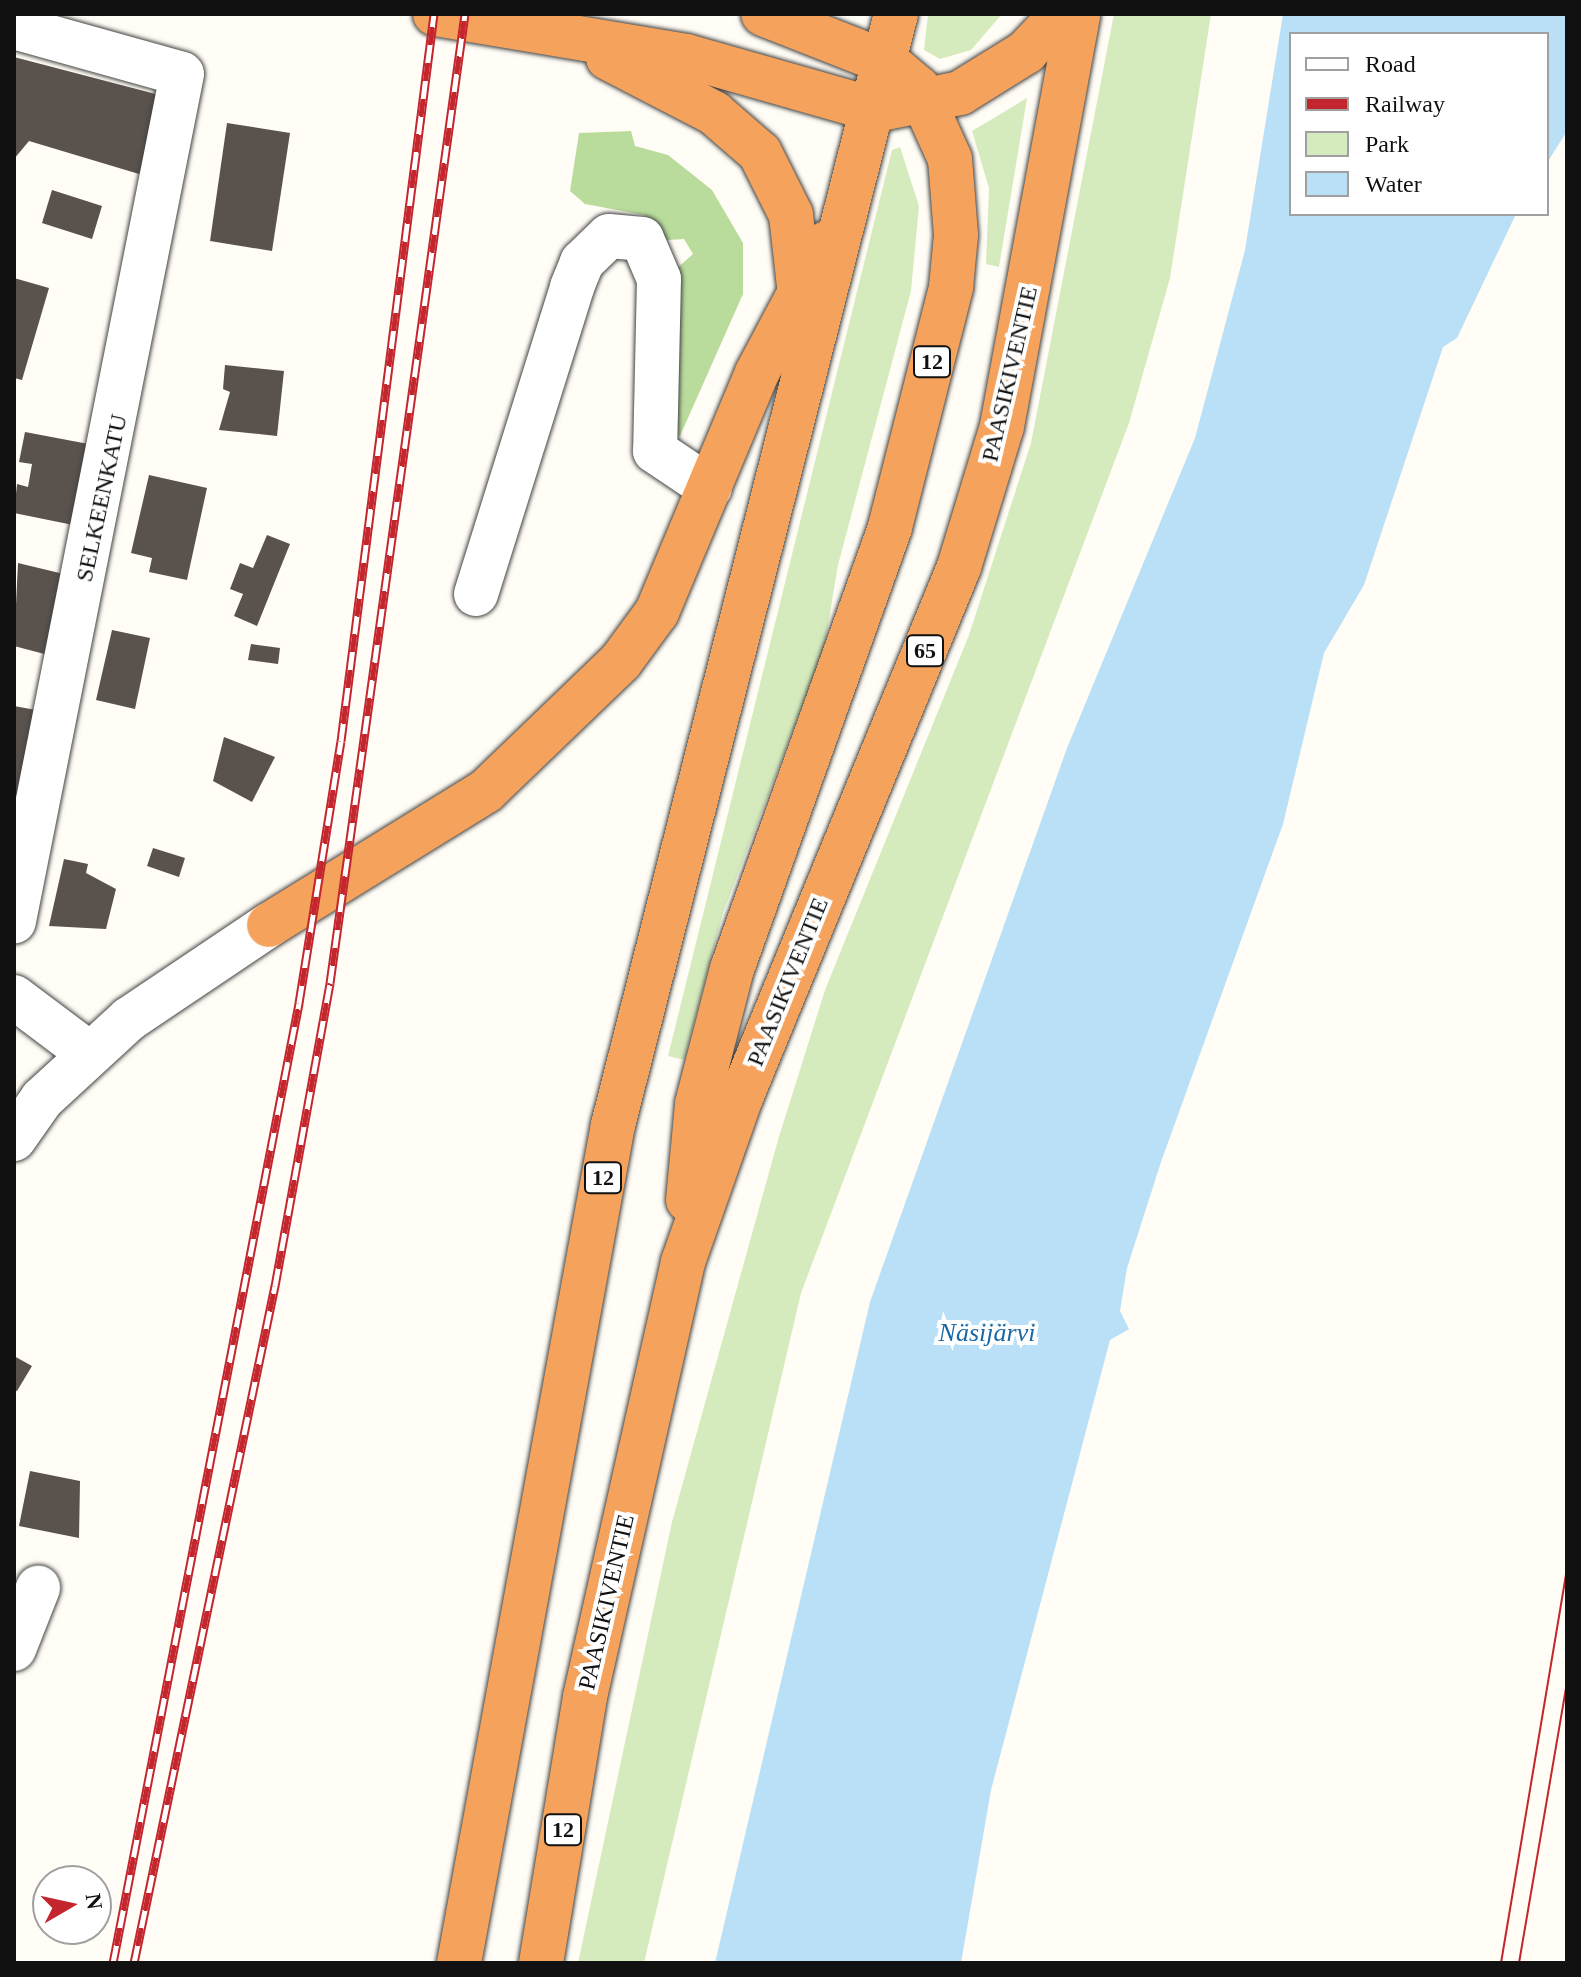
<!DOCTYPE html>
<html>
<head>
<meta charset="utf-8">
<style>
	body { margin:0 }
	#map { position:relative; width:1581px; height:1977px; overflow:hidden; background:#fffdf5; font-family:"Times New Roman",serif }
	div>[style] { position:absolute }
	.green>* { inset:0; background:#d5ebbd }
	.forest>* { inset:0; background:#b9dc9c }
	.water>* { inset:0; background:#b9e0f7 }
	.building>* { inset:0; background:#5a524d }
	.roads { filter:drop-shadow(0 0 2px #444) drop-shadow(0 0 2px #444) }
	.minor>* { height:44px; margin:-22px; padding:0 22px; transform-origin:22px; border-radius:22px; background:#fff }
	.highway>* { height:44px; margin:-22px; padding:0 22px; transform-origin:22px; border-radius:22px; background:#f5a25d }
	.tram>* { height:2px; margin:-1px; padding:0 1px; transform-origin:1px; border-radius:1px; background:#c4262e }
	.rail>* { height:9px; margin-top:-4.5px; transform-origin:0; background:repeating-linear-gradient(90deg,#fff 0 18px,#c4262e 0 36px); box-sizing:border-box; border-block:2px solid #c4262e }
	span { translate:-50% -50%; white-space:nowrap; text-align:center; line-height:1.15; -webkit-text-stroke:8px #fff; paint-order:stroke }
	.shield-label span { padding:2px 6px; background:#fff; border:2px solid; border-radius:6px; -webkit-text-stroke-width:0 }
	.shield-label { font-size:22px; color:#111; font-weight:700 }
	.street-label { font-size:24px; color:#111 }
	.water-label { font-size:26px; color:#1768a6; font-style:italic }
	.frame { position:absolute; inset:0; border:16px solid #111; pointer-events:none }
	.legend { position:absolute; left:1289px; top:32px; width:260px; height:184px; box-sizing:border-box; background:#fff; border:2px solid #a0a0a0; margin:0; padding:10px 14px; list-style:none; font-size:24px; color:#111 }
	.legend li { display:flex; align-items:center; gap:16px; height:40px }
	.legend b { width:40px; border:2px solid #a0a0a0 }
	.north { position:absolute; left:32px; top:1865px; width:80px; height:80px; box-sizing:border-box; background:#fff; border:2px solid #a0a0a0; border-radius:50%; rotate:81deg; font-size:22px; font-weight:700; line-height:32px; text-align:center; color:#111 }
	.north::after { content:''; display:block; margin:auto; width:28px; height:36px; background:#c4262e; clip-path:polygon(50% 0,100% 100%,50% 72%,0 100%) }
</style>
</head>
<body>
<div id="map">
	<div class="green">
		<div style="clip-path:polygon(928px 14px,1002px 14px,971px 50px,940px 59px,924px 50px)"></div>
		<div style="clip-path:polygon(1114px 14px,1211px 14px,1170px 278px,1129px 423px,801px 1293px,644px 1963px,578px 1963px,672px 1522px,778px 1140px,825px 990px,969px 635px,1031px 443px)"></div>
		<div style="clip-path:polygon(1027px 98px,999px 267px,986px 264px,989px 188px,972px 131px)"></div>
		<div style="clip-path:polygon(900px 147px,919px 206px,911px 291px,838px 565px,824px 649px,723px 913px,684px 1060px,668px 1056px,892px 150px)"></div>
	</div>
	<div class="forest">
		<div style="clip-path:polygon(631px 131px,635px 146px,668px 155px,712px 190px,743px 243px,743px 294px,680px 436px,663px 424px,674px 271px,693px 254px,684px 239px,667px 240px,644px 215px,585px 204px,570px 191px,579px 133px)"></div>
	</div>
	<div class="water">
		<div style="clip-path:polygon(1283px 14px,1567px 14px,1567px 131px,1547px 163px,1547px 34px,1291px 34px,1291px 214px,1516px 214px,1457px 338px,1443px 347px,1364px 585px,1324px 653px,1283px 824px,1161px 1162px,1127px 1268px,1120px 1311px,1129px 1329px,1110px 1340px,991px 1790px,961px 1963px,715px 1963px,870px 1302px,1067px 748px,1195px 438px,1245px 250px)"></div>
	</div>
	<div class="building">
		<div style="clip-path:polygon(14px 57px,167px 97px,139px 174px,29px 141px,14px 159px)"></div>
		<div style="clip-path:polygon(227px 123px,290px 133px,272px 251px,210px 241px)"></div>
		<div style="clip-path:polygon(52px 190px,102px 206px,92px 239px,42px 223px)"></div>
		<div style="clip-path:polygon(14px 278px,49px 288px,22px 380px,14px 378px)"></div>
		<div style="clip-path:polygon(225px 365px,284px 371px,277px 436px,219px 430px,230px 392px,223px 389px)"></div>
		<div style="clip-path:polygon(25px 432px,99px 446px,83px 527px,14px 513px,17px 484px,28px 487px,32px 464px,19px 462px)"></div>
		<div style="clip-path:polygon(149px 475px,207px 488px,187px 580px,149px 572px,152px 558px,131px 553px)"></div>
		<div style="clip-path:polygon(267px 535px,290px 544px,257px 626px,234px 616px,243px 594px,230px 589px,240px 563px,253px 568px)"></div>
		<div style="clip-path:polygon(18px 563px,72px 576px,52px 656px,14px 646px)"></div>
		<div style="clip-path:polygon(112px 630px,150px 638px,135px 709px,96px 700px)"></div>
		<div style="clip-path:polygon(251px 644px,280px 648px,278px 664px,248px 660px)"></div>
		<div style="clip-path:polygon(14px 706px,36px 710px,20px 796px,14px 795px)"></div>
		<div style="clip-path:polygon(224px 737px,275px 757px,252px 802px,213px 781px)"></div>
		<div style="clip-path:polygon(153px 848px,185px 858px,179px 877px,147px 866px)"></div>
		<div style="clip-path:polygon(64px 859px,88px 864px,86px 873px,116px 889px,106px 929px,49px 926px)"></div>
		<div style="clip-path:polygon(14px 1356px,32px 1366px,17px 1391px,14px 1390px)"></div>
		<div style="clip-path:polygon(30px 1471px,80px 1481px,79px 1538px,19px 1526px)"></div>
	</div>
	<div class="roads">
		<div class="minor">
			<div style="left:14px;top:27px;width:174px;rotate:15.6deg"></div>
			<div style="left:182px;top:74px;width:864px;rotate:101.22deg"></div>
			<div style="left:476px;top:594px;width:322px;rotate:-72.6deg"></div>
			<div style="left:572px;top:287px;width:27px;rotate:-68deg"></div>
			<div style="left:582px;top:262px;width:37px;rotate:-44deg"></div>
			<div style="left:609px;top:236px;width:33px;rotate:5deg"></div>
			<div style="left:642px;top:239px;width:43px;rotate:67deg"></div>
			<div style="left:659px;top:279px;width:172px;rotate:91.3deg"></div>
			<div style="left:655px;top:451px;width:66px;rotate:33.9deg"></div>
			<div style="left:14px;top:997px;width:95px;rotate:36.9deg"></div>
			<div style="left:14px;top:1139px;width:49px;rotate:-55deg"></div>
			<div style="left:42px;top:1099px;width:118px;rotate:-42.6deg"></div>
			<div style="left:129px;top:1019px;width:169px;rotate:-33.9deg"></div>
			<div style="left:14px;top:1649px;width:66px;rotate:-68.5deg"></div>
		</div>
		<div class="highway">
			<div style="left:435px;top:14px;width:254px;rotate:9.5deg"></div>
			<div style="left:686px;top:56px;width:198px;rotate:15.9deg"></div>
			<div style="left:876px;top:110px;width:86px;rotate:-11.4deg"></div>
			<div style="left:960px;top:93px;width:78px;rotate:-31.8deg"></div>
			<div style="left:1026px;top:52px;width:52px;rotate:-46.5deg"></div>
			<div style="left:608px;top:58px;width:119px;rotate:27.4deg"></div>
			<div style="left:714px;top:113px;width:61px;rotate:41deg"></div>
			<div style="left:760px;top:153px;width:69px;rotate:63.4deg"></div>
			<div style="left:791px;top:215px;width:81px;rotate:83.6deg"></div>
			<div style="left:269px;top:925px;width:255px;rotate:-31.7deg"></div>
			<div style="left:486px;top:791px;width:187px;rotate:-43.9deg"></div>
			<div style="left:621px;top:661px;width:61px;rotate:-53.7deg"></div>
			<div style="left:657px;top:612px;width:259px;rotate:-67.3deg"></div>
			<div style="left:757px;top:373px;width:147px;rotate:-62deg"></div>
			<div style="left:688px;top:1200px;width:96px;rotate:-84.6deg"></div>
			<div style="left:697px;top:1104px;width:139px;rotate:-75.5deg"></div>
			<div style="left:732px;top:969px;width:469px;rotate:-70.3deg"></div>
			<div style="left:890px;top:527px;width:248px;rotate:-75.7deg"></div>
			<div style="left:951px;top:287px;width:52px;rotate:-84.5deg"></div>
			<div style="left:956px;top:235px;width:76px;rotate:-94.5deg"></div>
			<div style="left:950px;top:159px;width:78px;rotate:-114.3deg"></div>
			<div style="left:918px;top:88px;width:39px;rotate:-140deg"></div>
			<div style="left:888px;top:63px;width:134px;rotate:-158.6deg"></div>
			<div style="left:459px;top:1963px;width:852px;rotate:-79.59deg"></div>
			<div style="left:613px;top:1125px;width:1146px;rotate:-75.71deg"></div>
			<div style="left:541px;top:1963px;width:270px;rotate:-80.6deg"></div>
			<div style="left:585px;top:1697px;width:446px;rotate:-77.3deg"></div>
			<div style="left:683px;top:1262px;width:172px;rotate:-70.6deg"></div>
			<div style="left:740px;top:1100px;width:576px;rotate:-67.66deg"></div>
			<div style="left:959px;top:567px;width:147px;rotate:-73deg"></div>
			<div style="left:1002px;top:426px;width:419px;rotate:-79.5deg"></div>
		</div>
	</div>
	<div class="tram">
		<div style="left:1501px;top:1963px;width:399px;rotate:-80.5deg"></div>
		<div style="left:1519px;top:1963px;width:285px;rotate:-80.3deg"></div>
	</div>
	<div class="rail">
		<div style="left:113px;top:1963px;width:978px;rotate:-79.03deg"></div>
		<div style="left:299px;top:1003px;width:265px;rotate:-80.9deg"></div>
		<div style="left:341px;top:741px;width:733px;rotate:-82.71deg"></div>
		<div style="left:134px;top:1963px;width:692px;rotate:-78.24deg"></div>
		<div style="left:275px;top:1286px;width:308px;rotate:-79.7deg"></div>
		<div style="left:330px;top:983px;width:978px;rotate:-82.07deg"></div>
	</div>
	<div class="shield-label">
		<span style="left:932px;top:362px">12</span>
		<span style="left:925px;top:651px">65</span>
		<span style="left:603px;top:1178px">12</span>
		<span style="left:563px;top:1830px">12</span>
	</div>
	<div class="street-label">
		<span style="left:1010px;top:374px;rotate:-77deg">PAASIKIVENTIE</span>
		<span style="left:102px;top:498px;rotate:-78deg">SELKEENKATU</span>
		<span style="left:788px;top:982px;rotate:-68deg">PAASIKIVENTIE</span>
		<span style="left:607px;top:1602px;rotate:-77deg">PAASIKIVENTIE</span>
	</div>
	<div class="water-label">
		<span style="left:987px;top:1333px">Näsijärvi</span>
	</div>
	<div class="frame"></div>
	<ul class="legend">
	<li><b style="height:10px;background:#fff"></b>Road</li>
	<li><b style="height:10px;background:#c4262e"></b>Railway</li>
	<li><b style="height:22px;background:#d5ebbd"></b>Park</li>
	<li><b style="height:22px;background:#b9e0f7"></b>Water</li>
	</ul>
	<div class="north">N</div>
</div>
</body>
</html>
